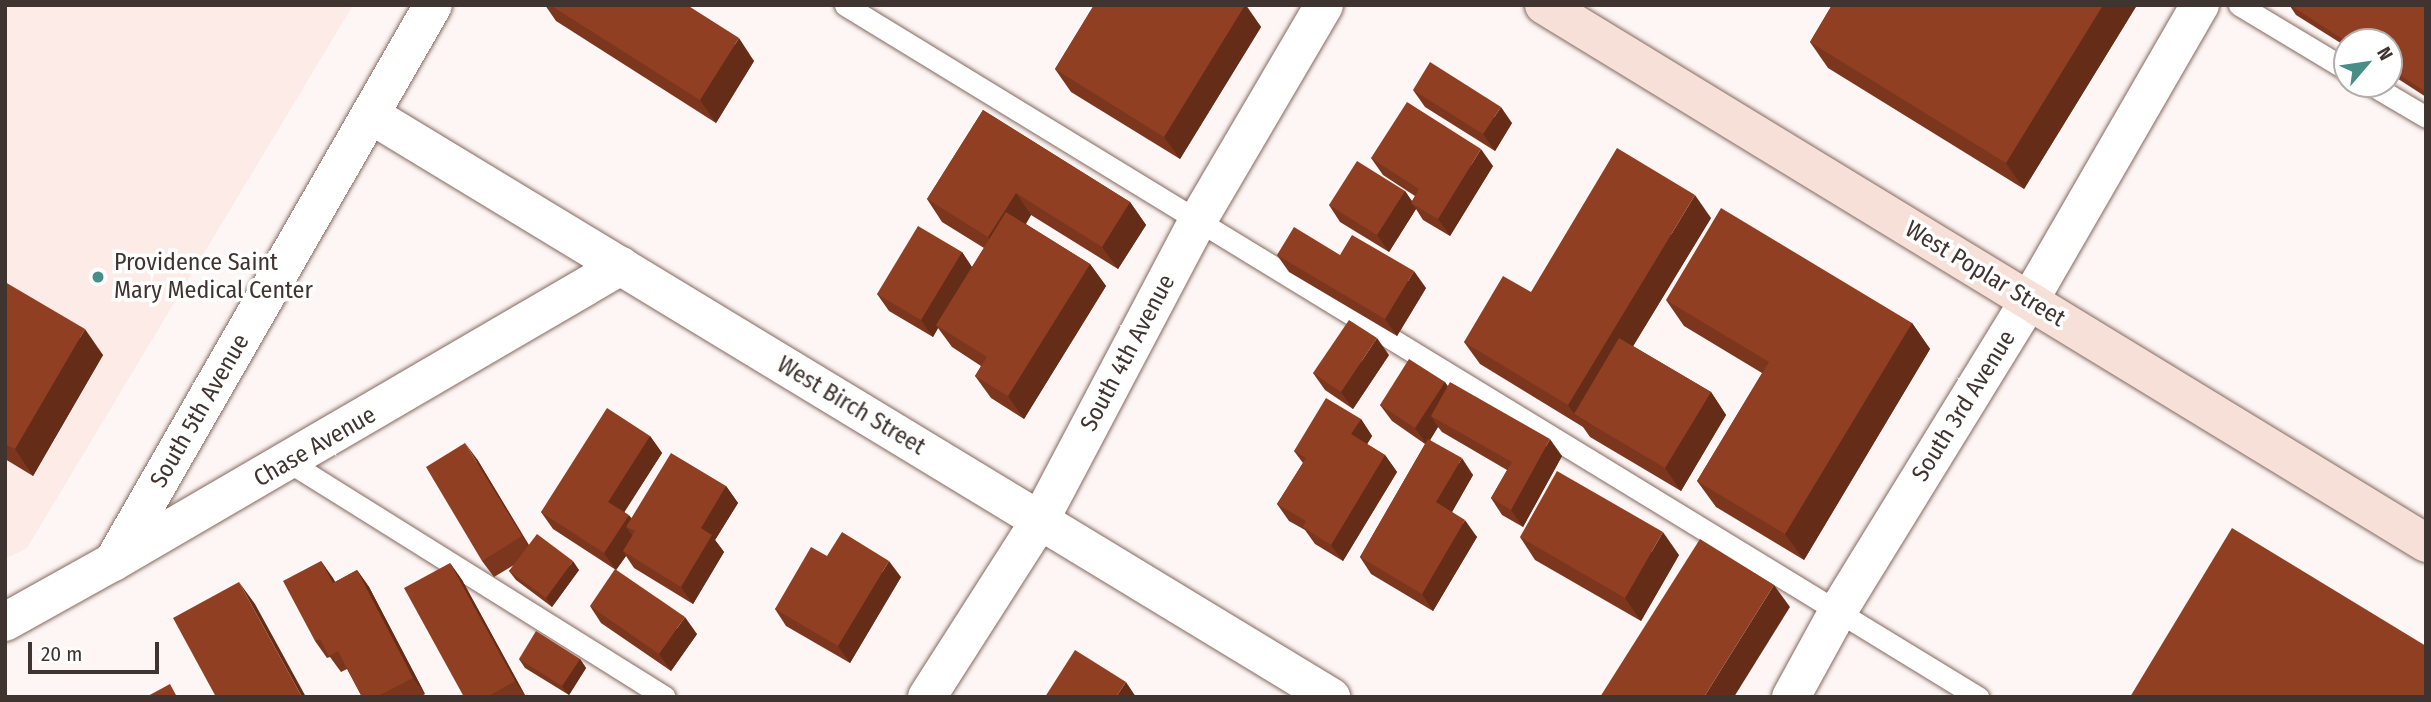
<!DOCTYPE html>
<html>
<head>
<meta charset="utf-8">
<style>
	body { margin:0 }
	#map { position:relative; width:2431px; height:702px; overflow:hidden; background:#fdf6f4; font-family:"Fira Sans Condensed",sans-serif }
	div>[style] { position:absolute }
	.built>* { inset:0; background:#fcebe6 }
	.roads { filter:drop-shadow(0 0 2px #856960) drop-shadow(0 0 2px #856960) }
	.service>* { height:21px; margin:-10.5px; padding:0 10.5px; transform-origin:10.5px; border-radius:10.5px; background:#fff }
	.minor>* { height:38px; margin:-19px; padding:0 19px; transform-origin:19px; border-radius:19px; background:#fff }
	.tertiary>* { height:38px; margin:-19px; padding:0 19px; transform-origin:19px; border-radius:19px; background:#fff }
	.secondary>* { height:38px; margin:-19px; padding:0 19px; transform-origin:19px; border-radius:19px; background:#f6e0d8 }
	.wall>* { inset:0; background:#7c361e }
	.shaded-wall>* { inset:0; background:#652c18 }
	.building>* { inset:0; background:#903f23 }
	.dots>* { width:19px; height:19px; translate:-50% -50%; box-sizing:border-box; border:4px solid #fff; border-radius:50% }
	span { translate:-50% -50%; white-space:nowrap; text-align:center; line-height:1.15; -webkit-text-stroke:7px #fff; paint-order:stroke }
	.poi-label { font-size:24px; color:#403430 }
	.left { translate:0 -50%; text-align:left }
	.street-label { font-size:24px; color:#403430 }
	.frame { position:absolute; inset:0; border:7px solid #403430; pointer-events:none }
	.north { position:absolute; left:2333px; top:28px; width:70px; height:70px; box-sizing:border-box; background:#fff; border:2px solid #b3aeac; border-radius:50%; rotate:61deg; font-size:19px; font-weight:700; line-height:28px; text-align:center; color:#403430 }
	.north::after { content:''; display:block; margin:auto; width:24px; height:32px; background:#478d88; clip-path:polygon(50% 0,100% 100%,50% 72%,0 100%) }
	.scale { position:absolute; left:28px; top:642px; width:131px; height:32px; box-sizing:border-box; border:4px solid #403430; border-top:0; padding-left:9px; font-size:21px; line-height:24px; white-space:nowrap; color:#403430; -webkit-text-stroke:5px #fff; paint-order:stroke }
</style>
</head>
<body>
<div id="map">
	<div class="built">
		<div style="clip-path:polygon(5px 5px,353px 5px,27px 548px,5px 559px)"></div>
	</div>
	<div class="roads">
		<div class="service">
			<div style="left:845px;top:5px;width:1328px;rotate:31.42deg"></div>
			<div style="left:2239px;top:5px;width:126px;rotate:31deg"></div>
			<div style="left:2370px;top:84px;width:65px;rotate:30.5deg"></div>
			<div style="left:289px;top:462px;width:443px;rotate:32deg"></div>
		</div>
		<div class="minor">
			<div style="left:371px;top:115px;width:1123px;rotate:31.23deg"></div>
			<div style="left:113px;top:562px;width:588px;rotate:-30.23deg"></div>
			<div style="left:927px;top:697px;width:210px;rotate:-57.4deg"></div>
			<div style="left:1040px;top:520px;width:339px;rotate:-62.2deg"></div>
			<div style="left:1198px;top:220px;width:249px;rotate:-59.6deg"></div>
		</div>
		<div class="tertiary">
			<div style="left:5px;top:622px;width:124px;rotate:-29.1deg"></div>
			<div style="left:113px;top:562px;width:642px;rotate:-60.12deg"></div>
			<div style="left:1791px;top:697px;width:98px;rotate:-61.3deg"></div>
			<div style="left:1838px;top:611px;width:364px;rotate:-58.4deg"></div>
			<div style="left:2029px;top:301px;width:342px;rotate:-60deg"></div>
		</div>
		<div class="secondary">
			<div style="left:1544px;top:5px;width:1033px;rotate:31.38deg"></div>
		</div>
	</div>
	<div class="wall">
		<div style="clip-path:polygon(545px 5px,687px 5px,754px 61px,716px 123px,556px 21px)"></div>
		<div style="clip-path:polygon(1094px 5px,1246px 5px,1261px 27px,1180px 159px,1071px 92px,1055px 69px)"></div>
		<div style="clip-path:polygon(1832px 5px,2137px 5px,2024px 189px,1828px 68px,1810px 42px)"></div>
		<div style="clip-path:polygon(2426px 5px,2426px 97px,2389px 73px,2389px 42px,2347px 42px,2347px 47px,2296px 15px,2290px 6px)"></div>
		<div style="clip-path:polygon(1413px 90px,1512px 123px,1495px 151px,1425px 107px)"></div>
		<div style="clip-path:polygon(983px 110px,1130px 202px,1146px 225px,1118px 269px,1031px 215px,1026px 224px,1090px 264px,1106px 286px,1024px 419px,991px 398px,975px 376px,981px 366px,952px 347px,938px 328px,933px 337px,889px 311px,877px 294px,962px 252px,972px 267px,984px 248px,942px 222px,927px 199px)"></div>
		<div style="clip-path:polygon(1371px 158px,1493px 166px,1450px 236px,1423px 220px,1416px 209px,1389px 252px,1340px 222px,1329px 205px,1405px 191px,1412px 201px,1415px 196px,1383px 175px)"></div>
		<div style="clip-path:polygon(1711px 218px,1633px 346px,1711px 392px,1726px 415px,1681px 491px,1590px 437px,1583px 427px,1480px 364px,1464px 342px,1531px 292px)"></div>
		<div style="clip-path:polygon(1277px 255px,1340px 255px,1426px 288px,1397px 336px,1289px 272px)"></div>
		<div style="clip-path:polygon(5px 282px,103px 355px,33px 476px,5px 459px)"></div>
		<div style="clip-path:polygon(1666px 300px,1912px 323px,1930px 349px,1804px 560px,1716px 507px,1697px 481px,1762px 373px,1684px 326px)"></div>
		<div style="clip-path:polygon(1389px 355px,1353px 409px,1325px 390px,1313px 373px)"></div>
		<div style="clip-path:polygon(1445px 382px,1447px 386px,1562px 456px,1523px 527px,1502px 515px,1491px 498px,1507px 470px,1442px 432px,1438px 427px,1430px 440px,1473px 475px,1452px 512px,1477px 537px,1433px 611px,1371px 574px,1360px 557px,1425px 444px,1392px 421px,1380px 405px)"></div>
		<div style="clip-path:polygon(1361px 419px,1372px 436px,1367px 444px,1385px 455px,1397px 472px,1343px 561px,1315px 544px,1305px 530px,1289px 521px,1277px 504px,1303px 463px,1294px 451px)"></div>
		<div style="clip-path:polygon(650px 436px,662px 453px,624px 512px,631px 518px,726px 486px,738px 503px,715px 540px,724px 552px,693px 604px,634px 568px,626px 556px,616px 570px,553px 529px,541px 512px)"></div>
		<div style="clip-path:polygon(477px 459px,529px 545px,579px 570px,552px 607px,516px 580px,509px 571px,514px 565px,494px 577px,482px 561px)"></div>
		<div style="clip-path:polygon(1520px 537px,1679px 555px,1641px 621px,1535px 560px)"></div>
		<div style="clip-path:polygon(827px 556px,901px 577px,850px 663px,786px 626px,775px 609px)"></div>
		<div style="clip-path:polygon(321px 561px,335px 582px,357px 570px,369px 587px,425px 694px,420px 697px,362px 697px,347px 669px,341px 672px,330px 657px,327px 658px,315px 641px)"></div>
		<div style="clip-path:polygon(450px 563px,462px 580px,526px 697px,464px 697px)"></div>
		<div style="clip-path:polygon(590px 606px,697px 634px,671px 671px,601px 623px)"></div>
		<div style="clip-path:polygon(519px 659px,580px 659px,586px 668px,569px 695px,525px 668px)"></div>
	</div>
	<div class="shaded-wall">
		<div style="clip-path:polygon(1245px 5px,1261px 27px,1180px 159px,1164px 137px)"></div>
		<div style="clip-path:polygon(2103px 5px,2137px 5px,2024px 189px,2006px 163px)"></div>
		<div style="clip-path:polygon(739px 38px,754px 61px,716px 123px,700px 100px)"></div>
		<div style="clip-path:polygon(1501px 107px,1512px 123px,1495px 151px,1483px 134px)"></div>
		<div style="clip-path:polygon(1481px 149px,1493px 166px,1450px 236px,1438px 219px)"></div>
		<div style="clip-path:polygon(1405px 191px,1414px 205px,1411px 203px,1416px 209px,1389px 252px,1377px 235px)"></div>
		<div style="clip-path:polygon(1016px 193px,1031px 215px,1003px 260px,988px 237px)"></div>
		<div style="clip-path:polygon(1695px 195px,1711px 218px,1587px 422px,1575px 415px,1568px 405px)"></div>
		<div style="clip-path:polygon(1130px 202px,1146px 225px,1118px 269px,1102px 247px)"></div>
		<div style="clip-path:polygon(962px 252px,973px 269px,936px 325px,938px 328px,933px 337px,921px 320px)"></div>
		<div style="clip-path:polygon(1090px 264px,1106px 286px,1024px 419px,1008px 396px)"></div>
		<div style="clip-path:polygon(1414px 271px,1426px 288px,1397px 336px,1385px 319px)"></div>
		<div style="clip-path:polygon(1912px 323px,1930px 349px,1804px 560px,1785px 534px)"></div>
		<div style="clip-path:polygon(85px 329px,103px 355px,33px 476px,15px 449px)"></div>
		<div style="clip-path:polygon(1377px 338px,1389px 355px,1353px 409px,1341px 392px)"></div>
		<div style="clip-path:polygon(1445px 382px,1456px 399px,1431px 416px,1438px 427px,1427px 445px,1415px 428px)"></div>
		<div style="clip-path:polygon(1711px 392px,1726px 415px,1681px 491px,1665px 468px)"></div>
		<div style="clip-path:polygon(1361px 419px,1372px 436px,1363px 451px,1351px 434px)"></div>
		<div style="clip-path:polygon(650px 436px,662px 453px,620px 519px,608px 502px)"></div>
		<div style="clip-path:polygon(1550px 439px,1562px 456px,1523px 527px,1511px 510px)"></div>
		<div style="clip-path:polygon(465px 443px,477px 459px,533px 553px,522px 536px)"></div>
		<div style="clip-path:polygon(1385px 455px,1397px 472px,1343px 561px,1331px 545px)"></div>
		<div style="clip-path:polygon(1462px 458px,1473px 475px,1448px 519px,1436px 502px)"></div>
		<div style="clip-path:polygon(726px 486px,738px 503px,715px 540px,724px 552px,693px 604px,681px 587px,701px 528px)"></div>
		<div style="clip-path:polygon(629px 515px,641px 532px,635px 531px,626px 527px,636px 540px,623px 551px,626px 556px,616px 570px,604px 553px)"></div>
		<div style="clip-path:polygon(1465px 520px,1477px 537px,1433px 611px,1422px 594px)"></div>
		<div style="clip-path:polygon(1663px 532px,1679px 555px,1641px 621px,1625px 598px)"></div>
		<div style="clip-path:polygon(321px 561px,333px 578px,345px 600px,333px 583px)"></div>
		<div style="clip-path:polygon(573px 561px,579px 570px,552px 607px,546px 598px)"></div>
		<div style="clip-path:polygon(889px 561px,901px 577px,850px 663px,838px 646px)"></div>
		<div style="clip-path:polygon(450px 563px,462px 580px,526px 697px,515px 681px)"></div>
		<div style="clip-path:polygon(357px 570px,369px 587px,425px 694px,413px 678px)"></div>
		<div style="clip-path:polygon(239px 582px,255px 604px,306px 697px,302px 697px)"></div>
		<div style="clip-path:polygon(1774px 585px,1790px 607px,1734px 697px,1704px 697px)"></div>
		<div style="clip-path:polygon(685px 617px,697px 634px,671px 671px,659px 654px)"></div>
		<div style="clip-path:polygon(580px 659px,586px 668px,569px 695px,562px 686px)"></div>
		<div style="clip-path:polygon(1126px 682px,1136px 697px,1116px 697px)"></div>
	</div>
	<div class="building">
		<div style="clip-path:polygon(550px 5px,687px 5px,739px 38px,700px 100px)"></div>
		<div style="clip-path:polygon(1094px 5px,1245px 5px,1164px 137px,1055px 69px)"></div>
		<div style="clip-path:polygon(1832px 5px,2103px 5px,2006px 163px,1810px 42px)"></div>
		<div style="clip-path:polygon(2290px 5px,2426px 5px,2426px 92px,2389px 68px,2389px 42px,2347px 42px)"></div>
		<div style="clip-path:polygon(1430px 62px,1501px 107px,1483px 134px,1413px 90px)"></div>
		<div style="clip-path:polygon(1407px 102px,1481px 149px,1438px 219px,1411px 203px,1419px 189px,1371px 158px)"></div>
		<div style="clip-path:polygon(983px 110px,1130px 202px,1102px 247px,1016px 193px,988px 237px,927px 199px)"></div>
		<div style="clip-path:polygon(1617px 148px,1695px 195px,1568px 405px,1464px 342px,1503px 276px,1531px 292px)"></div>
		<div style="clip-path:polygon(1357px 161px,1405px 191px,1377px 235px,1329px 205px)"></div>
		<div style="clip-path:polygon(1721px 208px,1912px 323px,1785px 534px,1697px 481px,1769px 362px,1666px 300px)"></div>
		<div style="clip-path:polygon(1006px 212px,1090px 264px,1008px 396px,975px 376px,987px 357px,936px 325px)"></div>
		<div style="clip-path:polygon(918px 226px,962px 252px,921px 320px,877px 294px)"></div>
		<div style="clip-path:polygon(1294px 227px,1340px 255px,1352px 235px,1414px 271px,1385px 319px,1277px 255px)"></div>
		<div style="clip-path:polygon(5px 282px,85px 329px,15px 449px,5px 444px)"></div>
		<div style="clip-path:polygon(1349px 320px,1377px 338px,1341px 392px,1313px 373px)"></div>
		<div style="clip-path:polygon(1619px 338px,1711px 392px,1665px 468px,1574px 414px)"></div>
		<div style="clip-path:polygon(1409px 359px,1445px 382px,1415px 428px,1380px 405px)"></div>
		<div style="clip-path:polygon(1450px 382px,1550px 439px,1511px 510px,1491px 498px,1512px 462px,1431px 416px)"></div>
		<div style="clip-path:polygon(1326px 398px,1361px 419px,1351px 434px,1385px 455px,1331px 545px,1303px 527px,1306px 521px,1277px 504px,1306px 458px,1294px 451px)"></div>
		<div style="clip-path:polygon(607px 408px,650px 436px,608px 502px,629px 515px,604px 553px,541px 512px)"></div>
		<div style="clip-path:polygon(1428px 439px,1462px 458px,1436px 502px,1465px 520px,1422px 594px,1360px 557px)"></div>
		<div style="clip-path:polygon(465px 443px,522px 536px,482px 561px,426px 467px)"></div>
		<div style="clip-path:polygon(671px 453px,726px 486px,701px 528px,712px 535px,681px 587px,623px 551px,635px 531px,626px 527px)"></div>
		<div style="clip-path:polygon(1557px 471px,1663px 532px,1625px 598px,1520px 537px)"></div>
		<div style="clip-path:polygon(2232px 528px,2426px 646px,2426px 697px,2130px 697px)"></div>
		<div style="clip-path:polygon(842px 532px,889px 561px,838px 646px,775px 609px,811px 547px,827px 556px)"></div>
		<div style="clip-path:polygon(537px 534px,573px 561px,546px 598px,509px 571px)"></div>
		<div style="clip-path:polygon(1700px 539px,1774px 585px,1704px 697px,1600px 697px)"></div>
		<div style="clip-path:polygon(321px 561px,333px 583px,357px 570px,413px 678px,376px 697px,362px 697px,338px 651px,329px 656px,320px 639px,315px 641px,283px 581px)"></div>
		<div style="clip-path:polygon(450px 563px,515px 681px,487px 697px,464px 697px,404px 588px)"></div>
		<div style="clip-path:polygon(615px 569px,685px 617px,659px 654px,590px 606px)"></div>
		<div style="clip-path:polygon(239px 582px,302px 697px,216px 697px,173px 618px)"></div>
		<div style="clip-path:polygon(536px 631px,580px 659px,562px 686px,519px 659px)"></div>
		<div style="clip-path:polygon(1075px 650px,1126px 682px,1116px 697px,1045px 697px)"></div>
		<div style="clip-path:polygon(170px 684px,177px 697px,146px 697px)"></div>
	</div>
	<div class="dots">
		<div style="left:98px;top:277px;background:#478d88"></div>
	</div>
	<div class="poi-label">
		<span class="left" style="left:114px;top:277px">Providence Saint<br>Mary Medical Center</span>
	</div>
	<div class="street-label">
		<span style="left:1985px;top:274px;rotate:31deg">West Poplar Street</span>
		<span style="left:1128px;top:353px;rotate:-62deg">South 4th Avenue</span>
		<span style="left:851px;top:406px;rotate:31deg">West Birch Street</span>
		<span style="left:1964px;top:406px;rotate:-58deg">South 3rd Avenue</span>
		<span style="left:200px;top:411px;rotate:-60deg">South 5th Avenue</span>
		<span style="left:315px;top:447px;rotate:-30deg">Chase Avenue</span>
	</div>
	<div class="frame"></div>
	<div class="north">N</div>
	<div class="scale">20 m</div>
</div>
</body>
</html>
